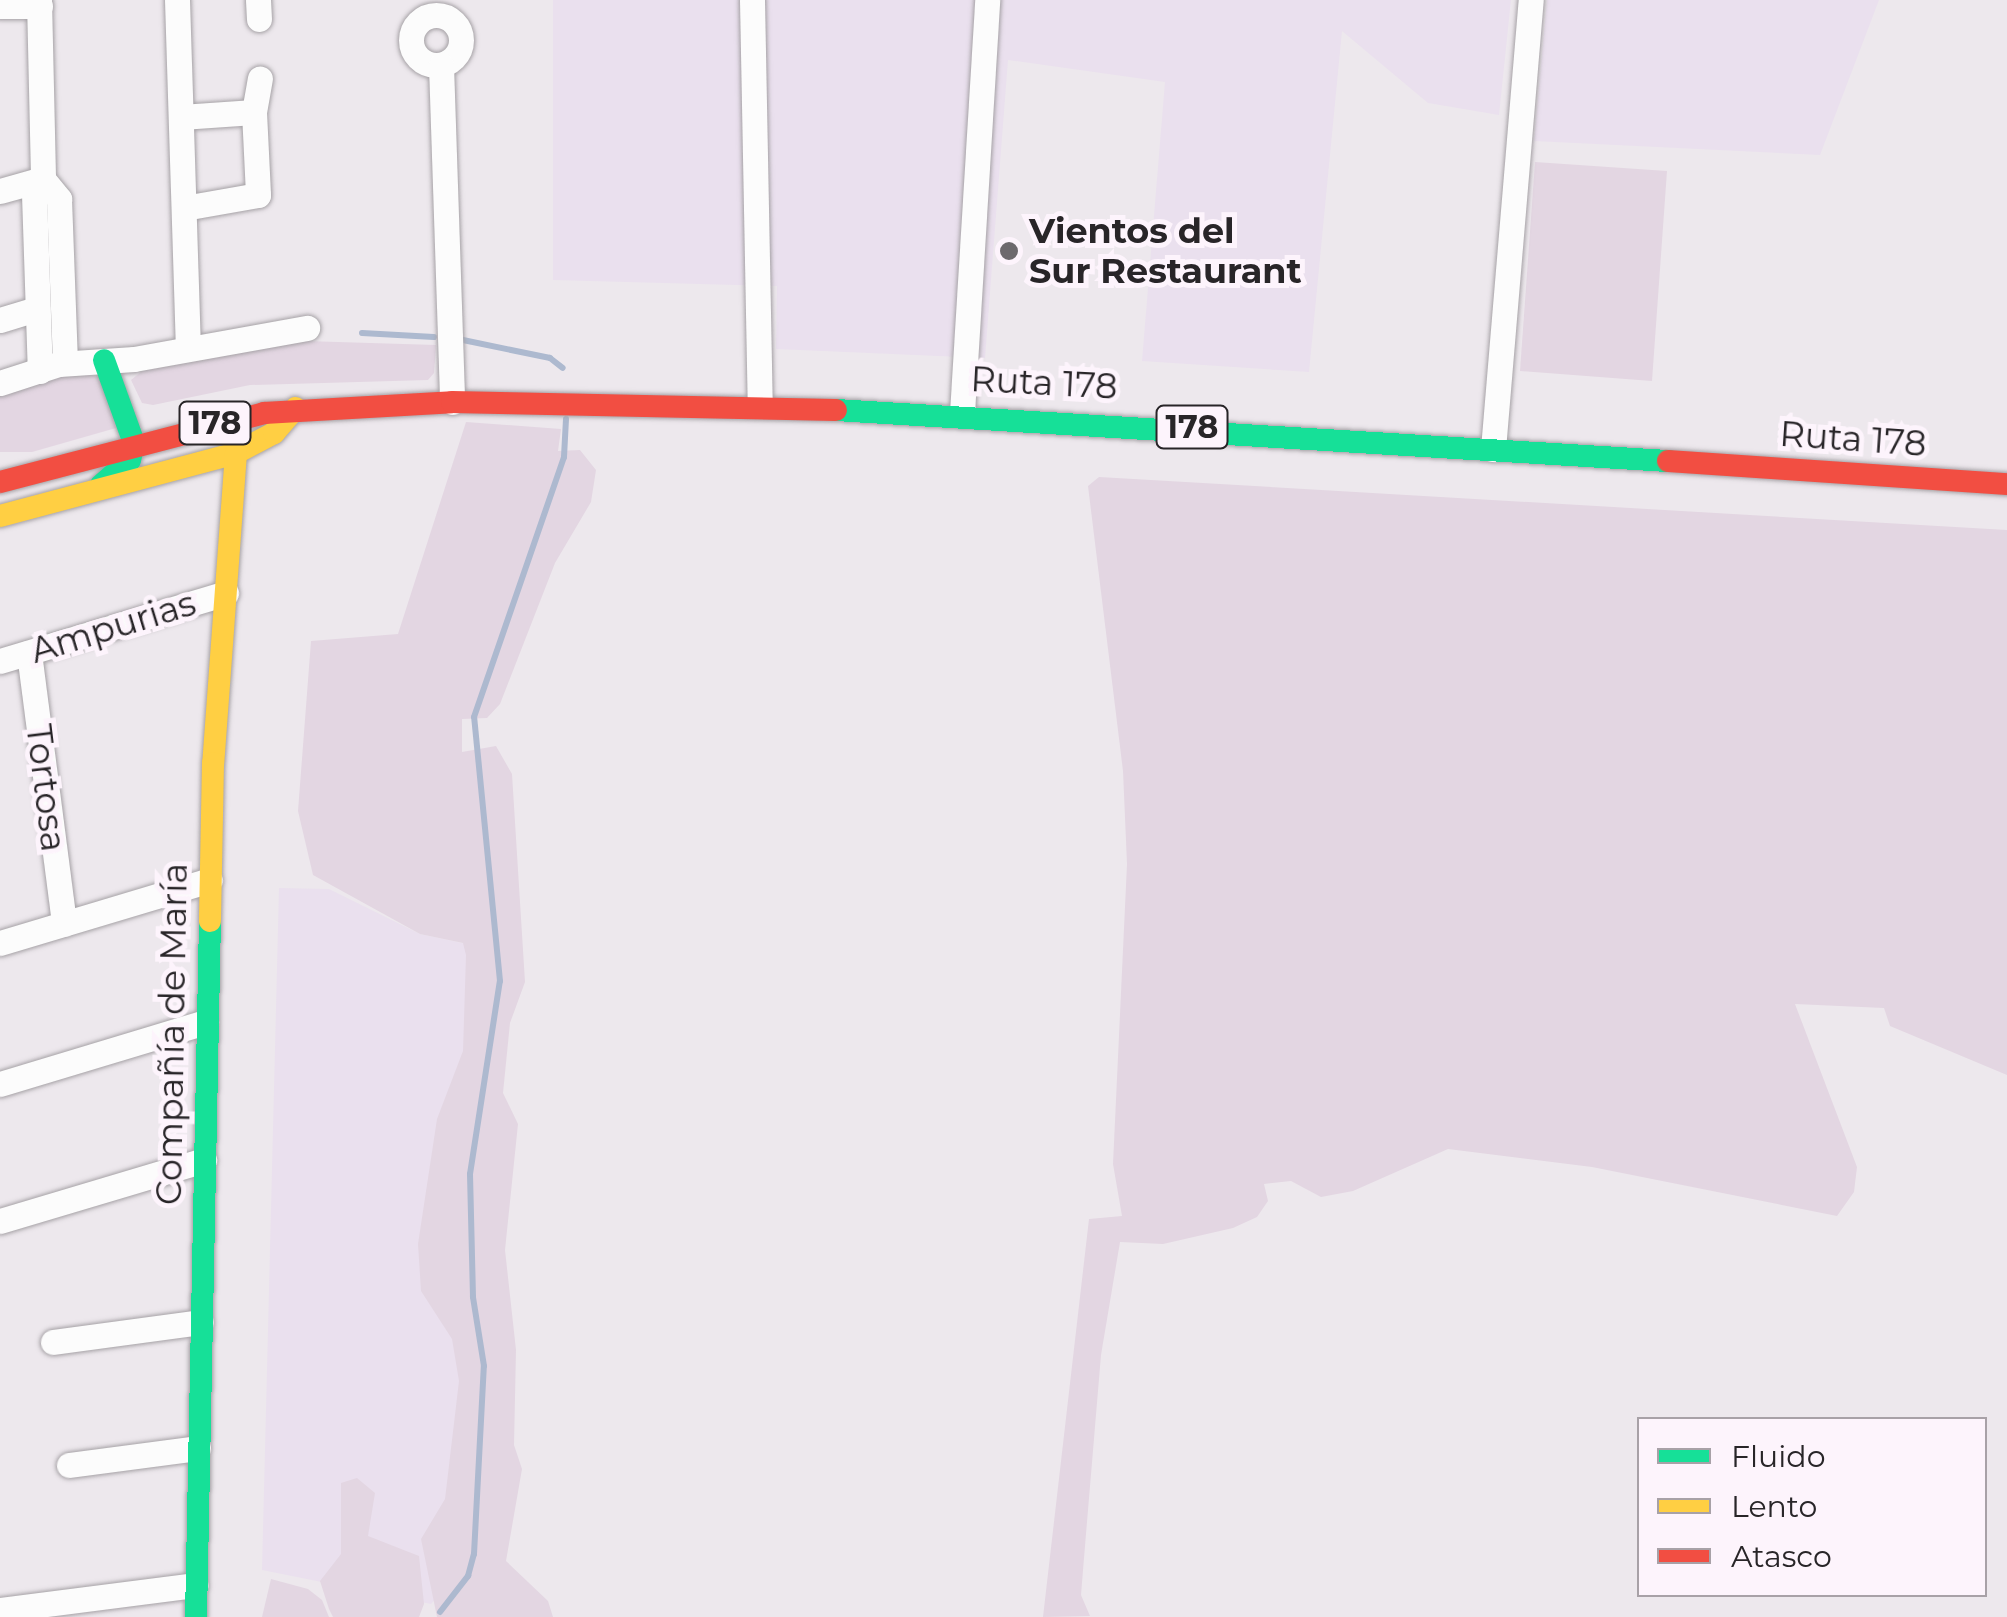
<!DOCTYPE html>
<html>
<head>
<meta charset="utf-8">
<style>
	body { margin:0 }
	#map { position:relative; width:2007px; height:1617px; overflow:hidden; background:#ede8ed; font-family:Montserrat,sans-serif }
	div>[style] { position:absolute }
	.industrial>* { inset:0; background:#eae0ee }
	.green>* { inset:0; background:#e3d6e2 }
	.stream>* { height:6px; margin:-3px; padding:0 3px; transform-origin:3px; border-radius:3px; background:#adb9cf }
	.roads { filter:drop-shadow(0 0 2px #a6a2a6) drop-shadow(0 0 2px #a6a2a6) }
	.street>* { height:25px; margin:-12.5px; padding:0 12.5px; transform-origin:12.5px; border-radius:12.5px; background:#fcfcfc }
	.street>.ring { margin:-12.5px; padding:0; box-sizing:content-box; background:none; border:25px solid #fcfcfc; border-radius:50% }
	.fast>* { height:22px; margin:-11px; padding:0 11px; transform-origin:11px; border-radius:11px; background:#16e098 }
	.slow>* { height:22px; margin:-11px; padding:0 11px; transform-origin:11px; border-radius:11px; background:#ffcf43 }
	.jam>* { height:22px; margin:-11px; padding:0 11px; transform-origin:11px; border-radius:11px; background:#f24e42 }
	.dots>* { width:28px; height:28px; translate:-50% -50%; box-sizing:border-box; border:5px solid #fdf4fc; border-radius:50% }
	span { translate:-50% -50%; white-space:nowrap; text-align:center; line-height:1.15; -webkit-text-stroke:10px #fdf4fc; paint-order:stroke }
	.shield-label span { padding:2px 8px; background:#fdf4fc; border:2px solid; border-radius:8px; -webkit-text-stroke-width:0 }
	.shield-label { font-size:32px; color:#282528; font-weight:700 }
	.poi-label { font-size:35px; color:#282528; font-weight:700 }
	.left { translate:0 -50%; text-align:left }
	.street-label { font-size:35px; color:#282528 }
	.legend { position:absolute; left:1637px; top:1417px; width:350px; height:180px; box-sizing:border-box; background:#fdf4fc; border:2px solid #a8a1a7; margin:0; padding:12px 18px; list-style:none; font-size:30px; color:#282528 }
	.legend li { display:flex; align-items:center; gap:20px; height:50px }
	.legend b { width:50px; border:2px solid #a8a1a7 }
</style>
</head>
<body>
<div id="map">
	<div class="industrial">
		<div style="clip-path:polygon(553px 0,1511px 0,1499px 115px,1428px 103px,1342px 31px,1309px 372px,1142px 361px,1165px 82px,1008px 60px,985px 358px,776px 349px,777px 286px,553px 280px)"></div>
		<div style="clip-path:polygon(1547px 0,1879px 0,1820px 155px,1534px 141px)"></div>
		<div style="clip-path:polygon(279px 888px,329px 889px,420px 934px,485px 948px,473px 1366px,448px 1586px,431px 1604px,262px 1570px)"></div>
	</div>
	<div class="green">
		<div style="clip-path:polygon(1535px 162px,1667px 171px,1652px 381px,1520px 371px)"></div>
		<div style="clip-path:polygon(305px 341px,436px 345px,434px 373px,428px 380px,250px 385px,153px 405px,142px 403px,131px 380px,142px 371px)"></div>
		<div style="clip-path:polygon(66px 371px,99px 377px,116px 428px,32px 452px,0 452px,0 392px)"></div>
		<div style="clip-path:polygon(466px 422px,561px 429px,558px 451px,580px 450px,596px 470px,591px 502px,555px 563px,500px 704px,487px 718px,462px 719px,462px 752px,496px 746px,512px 774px,525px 982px,510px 1023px,503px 1093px,518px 1124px,505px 1250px,516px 1350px,514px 1445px,522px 1469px,506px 1561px,548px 1601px,553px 1617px,437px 1617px,421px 1539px,445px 1499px,459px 1381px,452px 1339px,421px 1291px,418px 1244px,437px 1119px,463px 1051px,466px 955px,463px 943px,420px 934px,313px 875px,298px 811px,311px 641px,398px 634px)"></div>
		<div style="clip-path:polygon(1099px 477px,2007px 530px,2007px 1075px,1890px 1026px,1884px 1008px,1795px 1004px,1857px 1167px,1854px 1192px,1837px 1216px,1592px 1167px,1448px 1149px,1353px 1191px,1321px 1197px,1291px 1181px,1264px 1184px,1268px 1201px,1257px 1217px,1233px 1228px,1163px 1244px,1120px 1242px,1101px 1355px,1084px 1558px,1081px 1595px,1090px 1616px,1043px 1617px,1089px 1219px,1122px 1216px,1113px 1164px,1127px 864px,1123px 771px,1088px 486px)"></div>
		<div style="clip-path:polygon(357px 1478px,375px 1493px,368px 1536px,419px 1556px,424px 1604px,419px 1617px,333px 1617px,329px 1609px,320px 1581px,341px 1554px,341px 1483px)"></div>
		<div style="clip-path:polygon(271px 1579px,308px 1589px,322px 1600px,329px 1617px,262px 1617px)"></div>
	</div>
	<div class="stream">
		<div style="left:362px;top:333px;width:72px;rotate:3.2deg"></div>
		<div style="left:463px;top:340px;width:89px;rotate:11.7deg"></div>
		<div style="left:550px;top:358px;width:16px;rotate:38deg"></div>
		<div style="left:440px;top:1612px;width:46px;rotate:-52.1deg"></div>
		<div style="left:468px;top:1576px;width:23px;rotate:-75deg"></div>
		<div style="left:474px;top:1554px;width:188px;rotate:-87deg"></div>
		<div style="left:484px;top:1366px;width:70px;rotate:-99.1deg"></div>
		<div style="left:473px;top:1297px;width:123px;rotate:-91.4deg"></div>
		<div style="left:470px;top:1174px;width:195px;rotate:-81.2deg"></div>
		<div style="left:500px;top:981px;width:265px;rotate:-95.6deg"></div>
		<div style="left:474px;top:717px;width:275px;rotate:-70.9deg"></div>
		<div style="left:564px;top:457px;width:38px;rotate:-87deg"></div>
	</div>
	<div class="roads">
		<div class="street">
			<div style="left:39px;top:0;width:179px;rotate:88.7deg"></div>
			<div style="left:43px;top:179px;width:17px;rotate:121deg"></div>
			<div style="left:34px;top:194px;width:177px;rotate:88.1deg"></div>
			<div style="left:177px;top:0;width:348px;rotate:88.2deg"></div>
			<div style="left:258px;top:0;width:19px;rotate:87deg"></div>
			<div style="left:752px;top:0;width:406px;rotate:88.9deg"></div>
			<div style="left:0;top:6px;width:40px"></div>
			<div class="ring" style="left:411px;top:15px;width:25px;height:25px"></div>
			<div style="left:441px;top:65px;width:337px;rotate:88.1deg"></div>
			<div style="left:254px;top:112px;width:34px;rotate:-80deg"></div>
			<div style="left:181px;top:117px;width:73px;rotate:-3.9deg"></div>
			<div style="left:254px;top:112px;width:83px;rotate:87.2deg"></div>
			<div style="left:258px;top:195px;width:75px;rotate:170deg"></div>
			<div style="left:43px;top:179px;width:26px;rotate:51deg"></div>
			<div style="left:59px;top:199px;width:164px;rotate:87.9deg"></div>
			<div style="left:0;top:191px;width:45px;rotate:-15.6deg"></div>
			<div style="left:0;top:320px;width:39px;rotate:-17deg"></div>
			<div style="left:0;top:383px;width:62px;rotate:-17.9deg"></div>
			<div style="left:59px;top:364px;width:75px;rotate:-3.8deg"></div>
			<div style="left:134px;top:359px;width:176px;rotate:-10.2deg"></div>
			<div style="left:962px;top:413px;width:414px;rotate:-86.5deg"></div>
			<div style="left:1493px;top:449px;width:451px;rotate:-85.2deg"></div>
			<div style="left:29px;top:653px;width:273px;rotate:82.6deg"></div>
			<div style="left:0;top:661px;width:236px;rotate:-16.7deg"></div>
			<div style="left:0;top:943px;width:219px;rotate:-16.7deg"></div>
			<div style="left:0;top:1084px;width:215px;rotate:-16.8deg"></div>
			<div style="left:0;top:1221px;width:213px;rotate:-16.6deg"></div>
			<div style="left:53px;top:1342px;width:149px;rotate:-7.7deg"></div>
			<div style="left:69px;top:1465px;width:130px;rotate:-7.5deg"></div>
			<div style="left:0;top:1610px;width:197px;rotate:-7.3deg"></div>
		</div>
		<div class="fast">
			<div style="left:836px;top:410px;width:834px;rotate:3.51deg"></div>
			<div style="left:101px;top:485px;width:38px;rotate:-41deg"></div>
			<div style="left:130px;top:460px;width:17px;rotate:-77deg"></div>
			<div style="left:134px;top:443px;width:88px;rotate:-109.9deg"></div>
			<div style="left:196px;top:1617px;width:696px;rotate:-88.85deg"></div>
		</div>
		<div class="slow">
			<div style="left:236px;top:453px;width:43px;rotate:-27.8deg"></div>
			<div style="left:274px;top:433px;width:33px;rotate:-49deg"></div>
			<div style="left:0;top:516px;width:244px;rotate:-14.9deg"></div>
			<div style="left:236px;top:453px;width:311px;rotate:94.2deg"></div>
			<div style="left:213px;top:763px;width:158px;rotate:91.1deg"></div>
		</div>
		<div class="jam">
			<div style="left:1668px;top:461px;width:340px;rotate:3.9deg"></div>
			<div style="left:0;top:482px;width:273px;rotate:-14.6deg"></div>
			<div style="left:264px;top:413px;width:188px;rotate:-3.3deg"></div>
			<div style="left:452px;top:402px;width:384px;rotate:1.2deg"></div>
		</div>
	</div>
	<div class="dots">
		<div style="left:1009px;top:251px;background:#6d696d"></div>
	</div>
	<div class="shield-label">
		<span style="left:215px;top:423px">178</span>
		<span style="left:1192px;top:427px">178</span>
	</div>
	<div class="poi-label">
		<span class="left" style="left:1029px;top:251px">Vientos del<br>Sur Restaurant</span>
	</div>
	<div class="street-label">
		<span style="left:1044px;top:383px;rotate:3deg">Ruta 178</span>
		<span style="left:1853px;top:439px;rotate:4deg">Ruta 178</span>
		<span style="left:113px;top:627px;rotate:-17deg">Ampurias</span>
		<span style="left:46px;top:788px;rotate:83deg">Tortosa</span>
		<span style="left:172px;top:1034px;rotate:-89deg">Compañía de María</span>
	</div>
	<ul class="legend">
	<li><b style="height:12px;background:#16e098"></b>Fluido</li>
	<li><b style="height:12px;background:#ffcf43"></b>Lento</li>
	<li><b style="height:12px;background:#f24e42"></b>Atasco</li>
	</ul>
</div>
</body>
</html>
